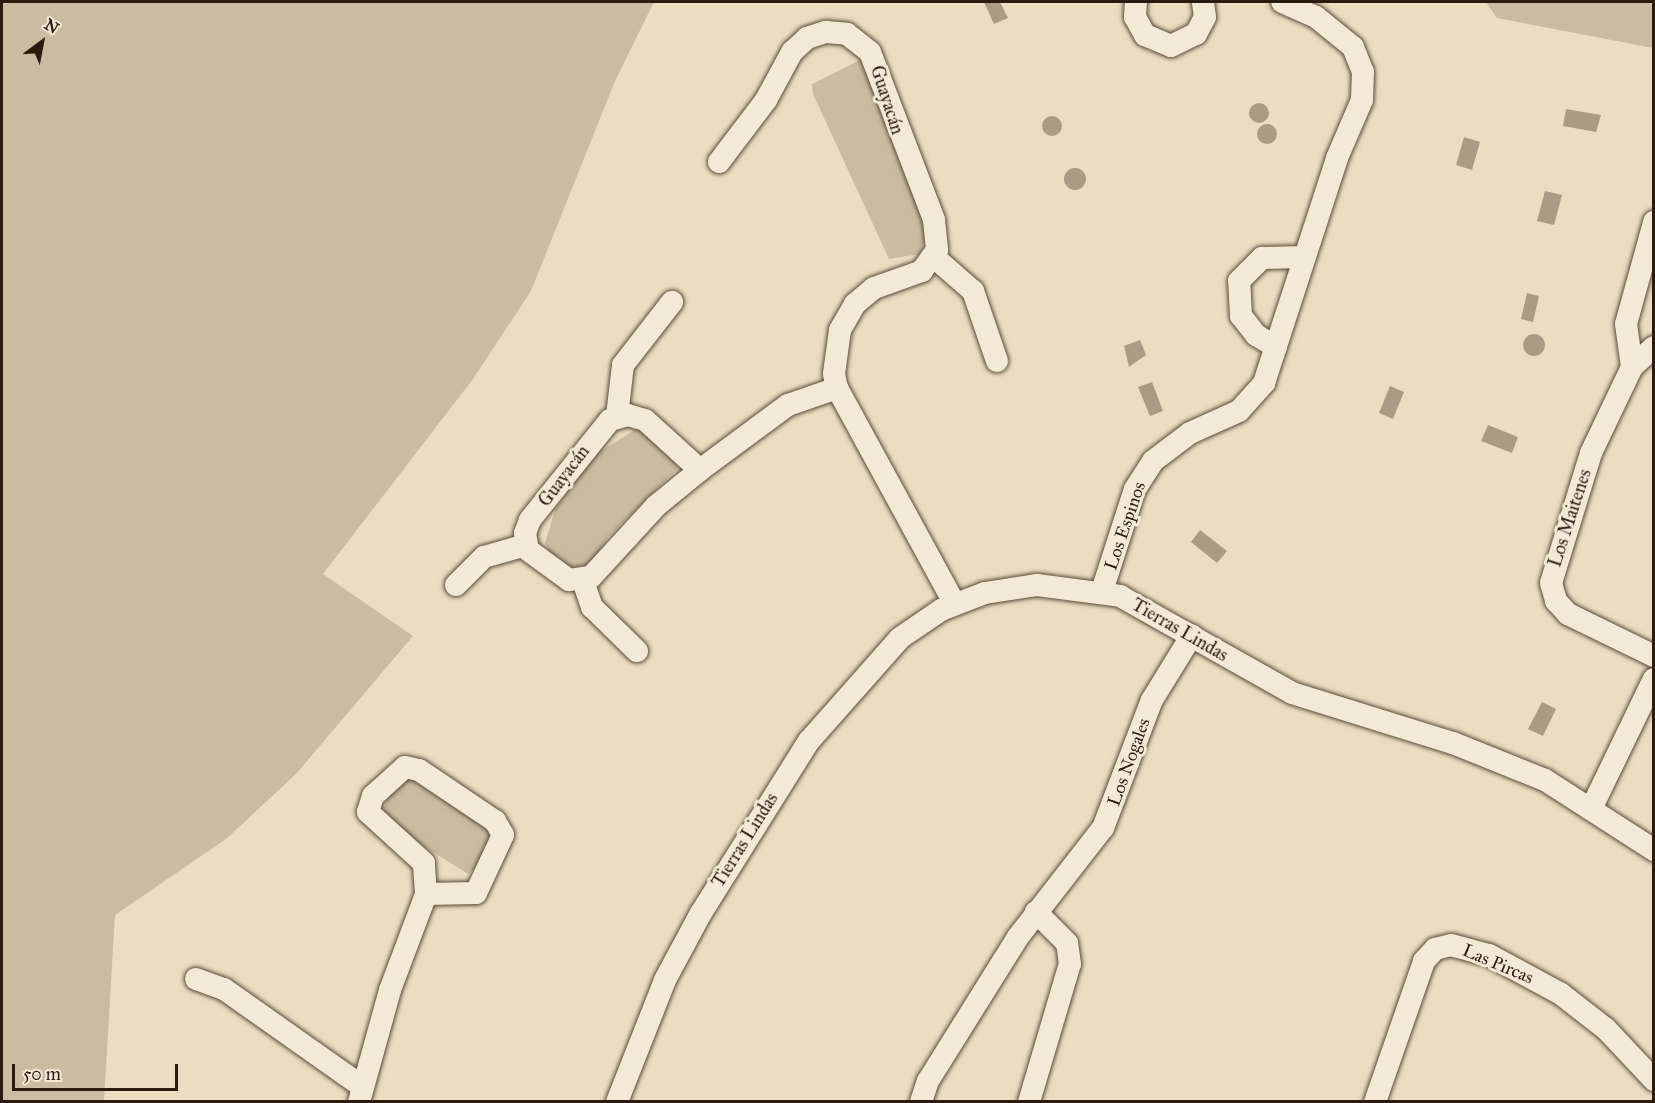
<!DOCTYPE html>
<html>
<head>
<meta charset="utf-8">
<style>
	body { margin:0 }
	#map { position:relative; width:1655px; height:1103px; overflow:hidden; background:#ebddc2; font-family:"IM FELL Great Primer",serif }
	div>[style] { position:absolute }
	.green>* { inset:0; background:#cabca3 }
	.water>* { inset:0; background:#aa9b85 }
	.round { border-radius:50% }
	.roads { filter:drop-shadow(0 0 2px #5b4b3b) drop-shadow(0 0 2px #5b4b3b) }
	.street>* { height:22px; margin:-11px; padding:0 11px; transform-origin:11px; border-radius:11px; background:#f2e9d7 }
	span { translate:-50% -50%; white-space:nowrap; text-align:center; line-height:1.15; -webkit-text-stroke:6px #f2e9d7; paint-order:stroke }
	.street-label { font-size:18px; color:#2b1a0e }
	.frame { position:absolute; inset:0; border:3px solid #2b1a0e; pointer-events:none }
	.north { position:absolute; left:12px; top:12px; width:60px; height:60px; -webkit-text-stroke:4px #f2e9d7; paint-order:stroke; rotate:32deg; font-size:16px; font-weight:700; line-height:24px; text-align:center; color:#2b1a0e }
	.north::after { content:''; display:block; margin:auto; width:21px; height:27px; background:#2b1a0e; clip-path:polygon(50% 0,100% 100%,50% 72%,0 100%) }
	.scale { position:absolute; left:12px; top:1064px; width:166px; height:27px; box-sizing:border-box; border:3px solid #2b1a0e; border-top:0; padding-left:8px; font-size:18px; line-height:21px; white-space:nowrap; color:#2b1a0e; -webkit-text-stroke:4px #f2e9d7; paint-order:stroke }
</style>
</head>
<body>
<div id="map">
	<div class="green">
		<div style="clip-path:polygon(2px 2px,654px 2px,615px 81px,531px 291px,473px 379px,323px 574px,413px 636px,296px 774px,226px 839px,115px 915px,104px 1101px,2px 1101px)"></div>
		<div style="clip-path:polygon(1486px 2px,1653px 2px,1653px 48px,1497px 18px)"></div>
		<div style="clip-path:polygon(862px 59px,927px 233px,920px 254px,889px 259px,813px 94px,812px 84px)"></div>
		<div style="clip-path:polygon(638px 428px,678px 461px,677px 469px,609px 536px,591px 564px,568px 568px,552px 559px,545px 543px,555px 510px,591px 457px)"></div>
		<div style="clip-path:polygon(407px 777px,494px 832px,489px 854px,468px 874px,381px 819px,388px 796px)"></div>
	</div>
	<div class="water">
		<div style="clip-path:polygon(984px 2px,1000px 2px,1008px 18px,994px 24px)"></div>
		<div class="round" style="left:1249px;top:103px;width:20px;height:20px"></div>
		<div style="clip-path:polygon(1566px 109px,1601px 115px,1596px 132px,1563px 126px)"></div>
		<div class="round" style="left:1042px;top:116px;width:20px;height:20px"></div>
		<div class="round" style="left:1257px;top:124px;width:20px;height:20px"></div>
		<div style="clip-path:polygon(1464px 137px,1480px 142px,1472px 170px,1456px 165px)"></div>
		<div class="round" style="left:1064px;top:168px;width:22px;height:22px"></div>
		<div style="clip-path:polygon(1545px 191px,1562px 195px,1554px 225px,1537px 221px)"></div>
		<div style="clip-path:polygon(1527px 293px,1539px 296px,1533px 322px,1521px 319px)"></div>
		<div class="round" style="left:1523px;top:334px;width:22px;height:22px"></div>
		<div style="clip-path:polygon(1140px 340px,1146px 355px,1129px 367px,1124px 346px)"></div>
		<div style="clip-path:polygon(1152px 382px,1163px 411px,1150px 416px,1138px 387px)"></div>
		<div style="clip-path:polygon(1390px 386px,1404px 392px,1393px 419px,1379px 413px)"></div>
		<div style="clip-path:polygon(1488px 425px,1518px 437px,1512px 453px,1481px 441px)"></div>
		<div style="clip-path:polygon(1200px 530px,1227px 551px,1217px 563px,1191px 542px)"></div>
		<div style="clip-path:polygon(1542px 702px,1556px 709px,1543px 736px,1528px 729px)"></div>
	</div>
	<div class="roads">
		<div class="street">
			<div style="left:1136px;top:2px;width:15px;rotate:94deg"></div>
			<div style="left:1135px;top:17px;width:21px;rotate:61deg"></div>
			<div style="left:1145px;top:35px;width:28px;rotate:23deg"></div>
			<div style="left:1171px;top:46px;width:28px;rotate:-26deg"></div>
			<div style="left:1196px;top:34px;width:19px;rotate:-62deg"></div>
			<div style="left:1205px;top:17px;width:15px;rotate:-98deg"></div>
			<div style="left:719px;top:162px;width:78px;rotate:-52.8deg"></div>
			<div style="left:766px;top:100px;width:55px;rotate:-61.6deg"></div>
			<div style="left:792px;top:52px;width:21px;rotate:-43deg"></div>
			<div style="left:807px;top:38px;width:20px;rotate:-18deg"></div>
			<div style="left:826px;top:32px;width:21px;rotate:5deg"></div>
			<div style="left:847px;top:34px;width:29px;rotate:38deg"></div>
			<div style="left:870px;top:52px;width:180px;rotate:69.1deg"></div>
			<div style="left:934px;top:220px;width:30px;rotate:84deg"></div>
			<div style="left:937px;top:250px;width:26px;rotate:126deg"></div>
			<div style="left:922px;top:271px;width:51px;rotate:160.5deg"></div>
			<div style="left:874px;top:288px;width:25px;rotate:140deg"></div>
			<div style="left:855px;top:304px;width:30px;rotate:120deg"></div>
			<div style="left:840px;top:330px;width:44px;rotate:97.8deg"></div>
			<div style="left:834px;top:374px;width:14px;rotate:78deg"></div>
			<div style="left:837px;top:388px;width:245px;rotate:61.4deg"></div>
			<div style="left:934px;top:257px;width:52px;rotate:41.1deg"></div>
			<div style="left:973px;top:291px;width:74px;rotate:71.1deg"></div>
			<div style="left:1276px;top:347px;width:23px;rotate:-149deg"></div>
			<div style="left:1256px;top:335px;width:24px;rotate:-128deg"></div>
			<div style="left:1241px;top:316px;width:35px;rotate:-93deg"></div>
			<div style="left:1239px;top:281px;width:33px;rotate:-45deg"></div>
			<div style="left:1262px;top:258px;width:42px;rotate:-1.4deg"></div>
			<div style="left:1654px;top:347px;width:30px;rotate:138deg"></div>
			<div style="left:1632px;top:367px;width:95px;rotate:115.5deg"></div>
			<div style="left:1591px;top:453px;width:136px;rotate:107.1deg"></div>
			<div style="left:1551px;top:583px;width:19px;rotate:74deg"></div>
			<div style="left:1556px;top:601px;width:18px;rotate:47deg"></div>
			<div style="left:1568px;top:614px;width:96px;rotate:26deg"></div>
			<div style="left:1632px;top:367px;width:43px;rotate:-97.9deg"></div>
			<div style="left:1626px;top:324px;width:106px;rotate:-74.6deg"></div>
			<div style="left:617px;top:416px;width:51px;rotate:-83.3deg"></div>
			<div style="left:623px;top:365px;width:80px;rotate:-52.1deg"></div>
			<div style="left:700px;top:470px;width:74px;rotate:-137.7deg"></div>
			<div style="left:645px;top:420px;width:18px;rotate:-164deg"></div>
			<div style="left:628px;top:415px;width:19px;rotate:164deg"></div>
			<div style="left:610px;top:420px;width:128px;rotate:128.7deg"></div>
			<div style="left:530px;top:520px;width:14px;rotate:111deg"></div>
			<div style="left:525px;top:533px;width:17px;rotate:80deg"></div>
			<div style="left:528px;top:550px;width:51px;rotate:36.2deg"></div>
			<div style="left:569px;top:580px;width:22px;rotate:-8deg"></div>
			<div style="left:591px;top:577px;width:96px;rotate:-47.5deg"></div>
			<div style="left:656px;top:506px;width:57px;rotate:-39.3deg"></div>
			<div style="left:700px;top:470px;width:109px;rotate:-36.5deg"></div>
			<div style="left:788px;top:405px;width:52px;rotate:-19.1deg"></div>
			<div style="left:583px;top:581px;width:28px;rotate:71deg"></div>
			<div style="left:592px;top:607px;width:63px;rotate:44.4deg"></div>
			<div style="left:456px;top:585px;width:40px;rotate:-45deg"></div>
			<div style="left:484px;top:557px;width:44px;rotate:-15.9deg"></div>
			<div style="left:1102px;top:591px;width:107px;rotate:-72.1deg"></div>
			<div style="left:1135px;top:489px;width:33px;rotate:-57deg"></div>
			<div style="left:1153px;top:461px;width:46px;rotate:-37.1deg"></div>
			<div style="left:1190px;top:433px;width:54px;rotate:-24.2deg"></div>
			<div style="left:1239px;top:411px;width:38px;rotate:-48deg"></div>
			<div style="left:1264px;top:383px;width:237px;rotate:-72deg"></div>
			<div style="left:1337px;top:158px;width:63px;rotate:-66.7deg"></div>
			<div style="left:1362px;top:100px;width:28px;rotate:-88deg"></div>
			<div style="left:1363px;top:72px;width:27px;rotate:-112deg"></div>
			<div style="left:1353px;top:47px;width:48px;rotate:-141deg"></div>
			<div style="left:1316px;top:17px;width:37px;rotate:-156deg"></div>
			<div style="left:1592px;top:807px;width:142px;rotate:-64.2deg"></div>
			<div style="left:196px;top:979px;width:30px;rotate:20deg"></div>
			<div style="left:224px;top:989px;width:170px;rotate:35.2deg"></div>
			<div style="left:359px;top:1102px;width:116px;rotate:-74.5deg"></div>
			<div style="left:390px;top:990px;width:103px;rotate:-69.4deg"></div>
			<div style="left:426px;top:894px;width:31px;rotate:-94deg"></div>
			<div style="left:424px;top:863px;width:76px;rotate:-137.7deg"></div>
			<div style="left:368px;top:812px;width:17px;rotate:-73deg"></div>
			<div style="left:373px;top:796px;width:43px;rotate:-42.2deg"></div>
			<div style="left:405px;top:767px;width:14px;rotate:12deg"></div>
			<div style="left:419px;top:770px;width:92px;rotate:33.9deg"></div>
			<div style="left:495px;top:821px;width:16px;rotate:60deg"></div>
			<div style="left:503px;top:835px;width:64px;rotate:115deg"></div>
			<div style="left:476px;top:893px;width:50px;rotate:178.9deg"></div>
			<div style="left:617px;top:1102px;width:131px;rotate:-68.5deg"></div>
			<div style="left:665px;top:980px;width:76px;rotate:-61.8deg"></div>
			<div style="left:701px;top:913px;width:203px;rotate:-57.9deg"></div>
			<div style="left:809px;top:741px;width:137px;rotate:-48.5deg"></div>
			<div style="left:900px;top:638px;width:50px;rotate:-34.3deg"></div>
			<div style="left:941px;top:610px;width:47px;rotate:-21.1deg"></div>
			<div style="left:985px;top:593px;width:53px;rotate:-8.7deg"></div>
			<div style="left:1037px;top:585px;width:84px;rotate:7.5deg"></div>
			<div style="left:1120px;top:596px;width:197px;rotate:29.4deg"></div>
			<div style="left:1292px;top:693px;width:169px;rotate:17.3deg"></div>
			<div style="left:1453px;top:743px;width:99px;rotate:21.9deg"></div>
			<div style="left:1545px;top:780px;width:130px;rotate:32.7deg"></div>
			<div style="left:921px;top:1102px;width:22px;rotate:-72deg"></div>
			<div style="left:928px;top:1081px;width:170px;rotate:-58deg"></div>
			<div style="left:1018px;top:937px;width:138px;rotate:-52.1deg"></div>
			<div style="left:1103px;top:828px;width:137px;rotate:-69.1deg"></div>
			<div style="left:1152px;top:700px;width:76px;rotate:-58.4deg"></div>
			<div style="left:1029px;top:1102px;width:144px;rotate:-73.5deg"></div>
			<div style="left:1070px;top:964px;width:21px;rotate:-98deg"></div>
			<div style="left:1067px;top:943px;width:44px;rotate:-135deg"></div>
			<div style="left:1375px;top:1102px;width:149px;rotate:-70.8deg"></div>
			<div style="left:1424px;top:961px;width:16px;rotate:-47deg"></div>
			<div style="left:1435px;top:949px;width:16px;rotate:-14deg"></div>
			<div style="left:1451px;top:945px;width:39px;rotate:15deg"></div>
			<div style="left:1489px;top:955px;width:82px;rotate:28.4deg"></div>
			<div style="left:1561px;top:994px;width:57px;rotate:37.9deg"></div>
			<div style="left:1606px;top:1029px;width:70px;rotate:46.7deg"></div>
		</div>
	</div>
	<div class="street-label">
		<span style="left:887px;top:100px;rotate:72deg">Guayacán</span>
		<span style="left:564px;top:476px;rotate:-53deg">Guayacán</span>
		<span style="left:1570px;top:518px;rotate:-72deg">Los Maitenes</span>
		<span style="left:1125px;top:526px;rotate:-71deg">Los Espinos</span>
		<span style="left:1180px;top:630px;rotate:30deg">Tierras Lindas</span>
		<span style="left:1129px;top:762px;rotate:-70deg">Los Nogales</span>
		<span style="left:745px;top:840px;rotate:-58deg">Tierras Lindas</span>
		<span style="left:1498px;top:964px;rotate:23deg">Las Pircas</span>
	</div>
	<div class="frame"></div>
	<div class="north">N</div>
	<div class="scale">50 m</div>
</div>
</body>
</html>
